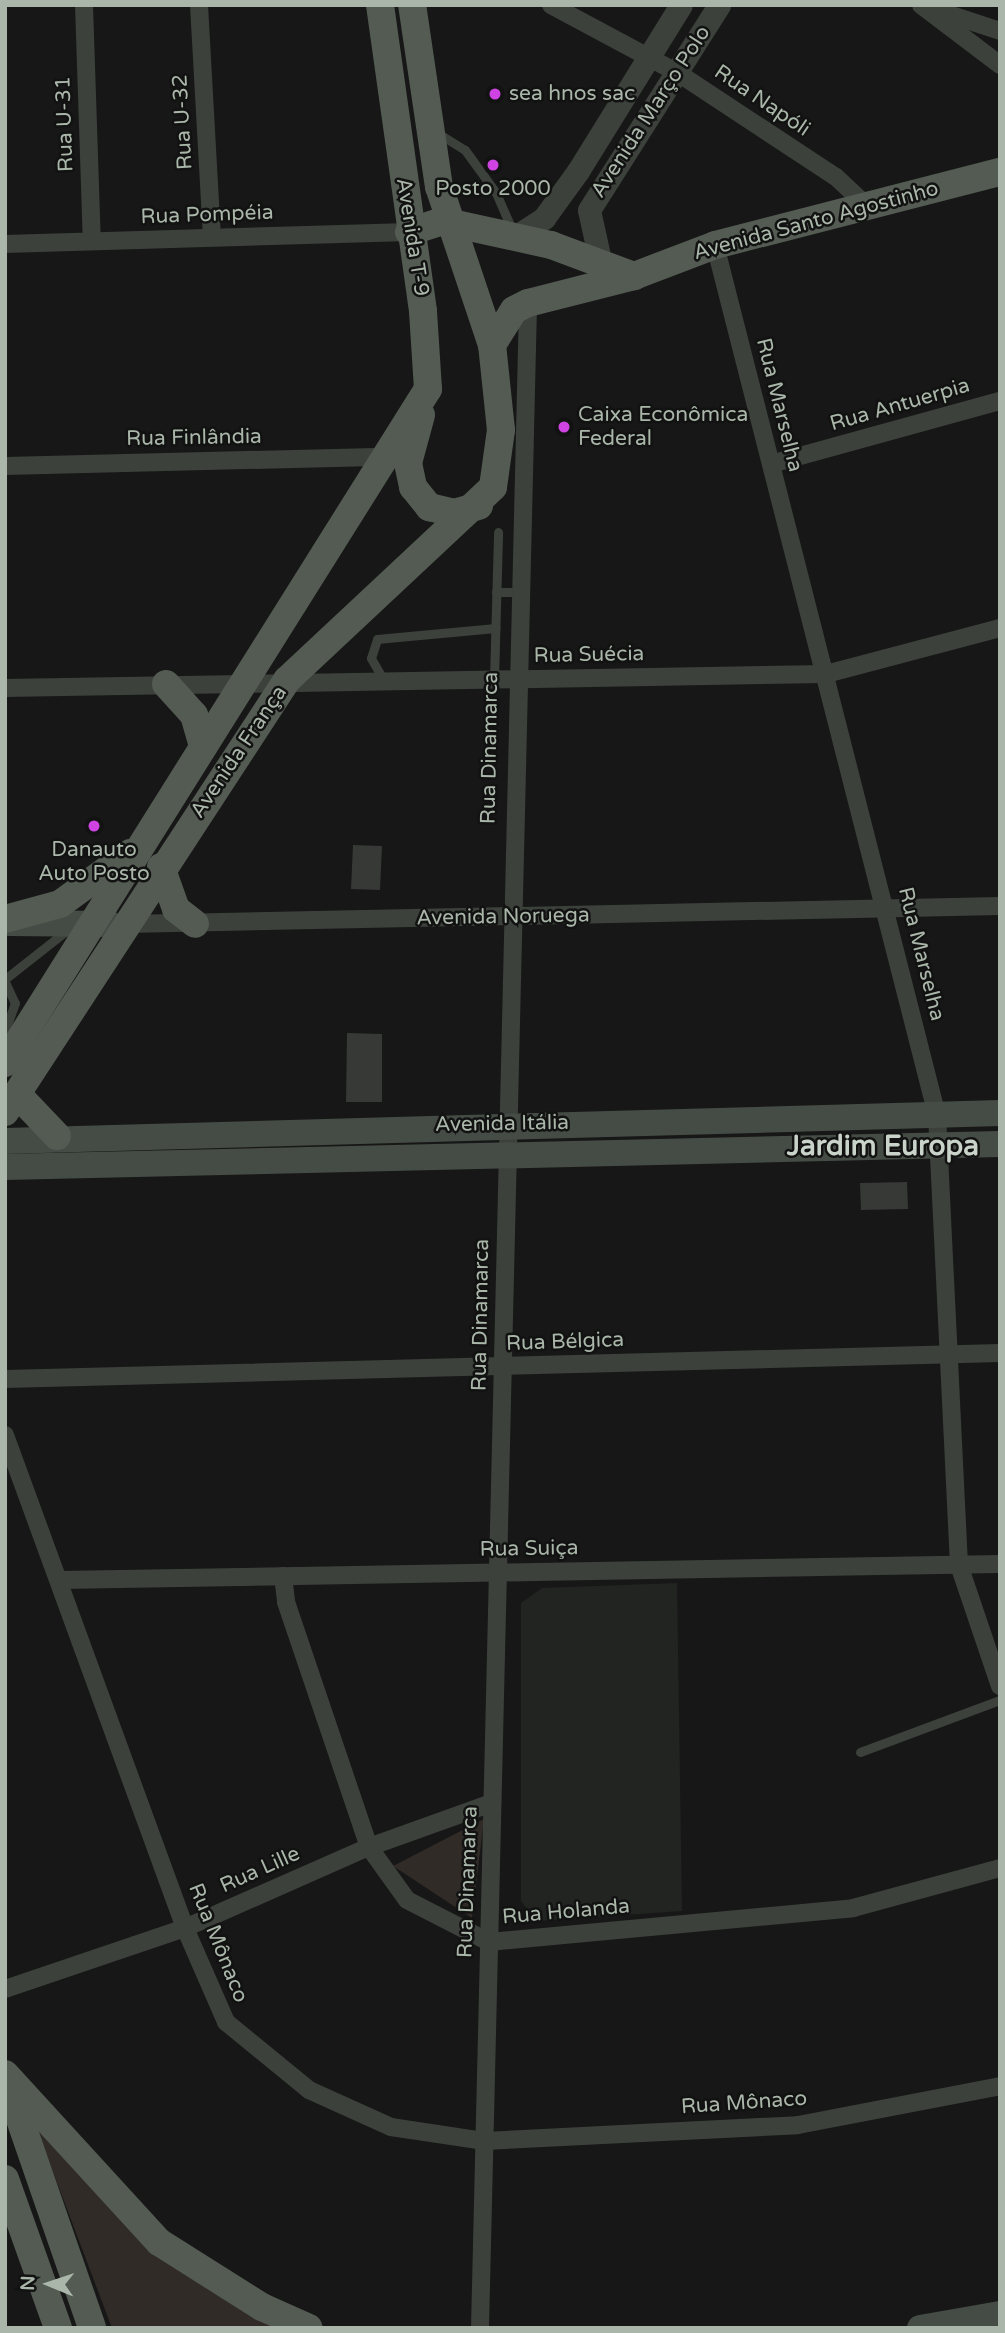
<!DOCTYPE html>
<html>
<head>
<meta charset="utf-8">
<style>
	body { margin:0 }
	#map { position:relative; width:1005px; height:2333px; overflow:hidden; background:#161716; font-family:"Varela Round",sans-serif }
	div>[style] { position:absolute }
	.built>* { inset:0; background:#222422 }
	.green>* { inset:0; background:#312b28 }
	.building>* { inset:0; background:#363936 }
	.service>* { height:9px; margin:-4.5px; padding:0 4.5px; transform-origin:4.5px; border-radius:4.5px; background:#3c413c }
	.minor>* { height:18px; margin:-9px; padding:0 9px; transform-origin:9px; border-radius:9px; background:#3c413c }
	.tertiary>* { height:23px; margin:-11.5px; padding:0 11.5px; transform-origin:11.5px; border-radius:11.5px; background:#3c413c }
	.secondary>* { height:26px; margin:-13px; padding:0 13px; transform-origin:13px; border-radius:13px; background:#454c45 }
	.primary>* { height:28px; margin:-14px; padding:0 14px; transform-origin:14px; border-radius:14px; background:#535b53 }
	.dots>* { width:19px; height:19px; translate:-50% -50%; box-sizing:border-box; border:4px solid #111211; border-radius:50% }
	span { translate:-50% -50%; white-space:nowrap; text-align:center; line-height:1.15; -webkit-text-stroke:5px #111211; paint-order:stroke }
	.poi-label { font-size:21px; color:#aab6a9 }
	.left { translate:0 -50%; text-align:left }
	.street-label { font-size:21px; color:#aab6a9 }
	.district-label { font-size:28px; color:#cad3c9; font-weight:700 }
	.frame { position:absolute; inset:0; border:7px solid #aab6a9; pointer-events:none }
	.north { position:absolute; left:14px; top:2249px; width:70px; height:70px; -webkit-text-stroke:5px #111211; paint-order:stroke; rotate:272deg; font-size:19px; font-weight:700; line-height:28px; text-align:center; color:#aab6a9 }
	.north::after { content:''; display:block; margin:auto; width:24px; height:32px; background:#aab6a9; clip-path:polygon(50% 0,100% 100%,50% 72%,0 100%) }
</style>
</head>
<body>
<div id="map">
	<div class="built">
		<div style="clip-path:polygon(677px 1583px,682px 1911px,536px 1921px,521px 1901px,521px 1603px,542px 1588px)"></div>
	</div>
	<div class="green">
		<div style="clip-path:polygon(484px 1819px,472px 1918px,393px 1866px)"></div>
		<div style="clip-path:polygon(33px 2119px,96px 2188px,296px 2328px,112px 2328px)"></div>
	</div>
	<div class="building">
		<div style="clip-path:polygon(353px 845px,382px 846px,380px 890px,351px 889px)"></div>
		<div style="clip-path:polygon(347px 1033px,382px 1034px,382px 1102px,346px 1102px)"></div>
		<div style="clip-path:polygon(907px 1182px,908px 1209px,861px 1210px,860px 1183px)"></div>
	</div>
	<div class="service">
		<div style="left:436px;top:132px;width:34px;rotate:32deg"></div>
		<div style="left:465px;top:150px;width:53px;rotate:54.2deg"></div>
		<div style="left:496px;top:193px;width:43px;rotate:66.4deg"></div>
		<div style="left:496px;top:592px;width:21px"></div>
		<div style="left:383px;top:679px;width:24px;rotate:-120deg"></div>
		<div style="left:371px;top:658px;width:20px;rotate:-72deg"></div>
		<div style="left:377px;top:639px;width:119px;rotate:-5.3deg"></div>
		<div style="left:494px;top:679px;width:147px;rotate:-88.4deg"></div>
		<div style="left:5px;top:979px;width:78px;rotate:-38.2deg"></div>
		<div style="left:5px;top:982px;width:23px;rotate:65deg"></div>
		<div style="left:15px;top:1003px;width:30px;rotate:110deg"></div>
		<div style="left:860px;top:1752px;width:149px;rotate:-20.4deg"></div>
	</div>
	<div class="minor">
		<div style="left:84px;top:5px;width:236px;rotate:88.1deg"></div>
		<div style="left:199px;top:5px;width:232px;rotate:86.8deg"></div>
		<div style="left:551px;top:5px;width:144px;rotate:28.2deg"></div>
		<div style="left:678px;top:73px;width:189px;rotate:33.4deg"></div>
		<div style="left:836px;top:177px;width:42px;rotate:43.1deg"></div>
		<div style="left:921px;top:5px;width:99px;rotate:37.2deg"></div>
		<div style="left:927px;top:7px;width:77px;rotate:18.2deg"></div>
		<div style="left:5px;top:244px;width:404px;rotate:-1.7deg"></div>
		<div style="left:715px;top:245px;width:898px;rotate:75.69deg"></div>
		<div style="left:937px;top:1115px;width:451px;rotate:87.2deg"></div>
		<div style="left:959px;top:1565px;width:128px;rotate:71.3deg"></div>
		<div style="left:771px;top:464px;width:238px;rotate:-15.4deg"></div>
		<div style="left:5px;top:466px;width:380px;rotate:-1.4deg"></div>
		<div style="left:5px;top:688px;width:821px;rotate:-0.98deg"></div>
		<div style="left:826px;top:674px;width:180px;rotate:-14.8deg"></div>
		<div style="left:126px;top:924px;width:874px;rotate:-1.18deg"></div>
		<div style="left:5px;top:1379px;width:995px;rotate:-1.5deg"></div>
		<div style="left:5px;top:1435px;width:525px;rotate:69.94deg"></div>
		<div style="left:185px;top:1928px;width:103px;rotate:66.4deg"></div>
		<div style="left:226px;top:2022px;width:107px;rotate:39.3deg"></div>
		<div style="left:309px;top:2090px;width:90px;rotate:24.3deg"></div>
		<div style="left:391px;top:2127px;width:95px;rotate:8.5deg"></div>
		<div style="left:485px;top:2141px;width:313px;rotate:-2.9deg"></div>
		<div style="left:798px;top:2125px;width:206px;rotate:-10.9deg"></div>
		<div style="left:283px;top:1576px;width:26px;rotate:83deg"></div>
		<div style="left:286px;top:1602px;width:259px;rotate:71.3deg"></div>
		<div style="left:369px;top:1847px;width:65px;rotate:54.4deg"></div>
		<div style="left:407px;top:1900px;width:92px;rotate:27.1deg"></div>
		<div style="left:489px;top:1942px;width:366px;rotate:-5.3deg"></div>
		<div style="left:853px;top:1908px;width:152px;rotate:-15.2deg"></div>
		<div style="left:59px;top:1580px;width:941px;rotate:-0.97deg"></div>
		<div style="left:5px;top:1989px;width:190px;rotate:-18.7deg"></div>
		<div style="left:185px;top:1928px;width:201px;rotate:-23.8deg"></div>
		<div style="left:369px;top:1847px;width:131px;rotate:-19.7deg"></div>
		<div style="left:480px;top:2328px;width:2026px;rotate:-88.64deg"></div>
	</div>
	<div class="tertiary">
		<div style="left:515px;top:237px;width:35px;rotate:-33deg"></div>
		<div style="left:544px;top:218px;width:58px;rotate:-54.1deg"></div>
		<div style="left:578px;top:171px;width:195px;rotate:-58.2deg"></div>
		<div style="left:600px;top:260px;width:51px;rotate:-102.4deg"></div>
		<div style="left:589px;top:210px;width:243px;rotate:-57.6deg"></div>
	</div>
	<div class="secondary">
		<div style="left:8px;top:923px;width:102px;rotate:0.6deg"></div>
		<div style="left:5px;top:1141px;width:995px;rotate:-1.61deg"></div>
		<div style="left:5px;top:1167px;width:995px;rotate:-1.32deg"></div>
		<div style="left:920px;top:2328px;width:81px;rotate:-9.9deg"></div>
	</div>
	<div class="primary">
		<div style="left:409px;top:232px;width:35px;rotate:-18deg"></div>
		<div style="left:442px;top:221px;width:112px;rotate:12.4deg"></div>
		<div style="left:551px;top:245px;width:89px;rotate:20.5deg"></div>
		<div style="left:492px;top:345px;width:41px;rotate:-57.8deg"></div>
		<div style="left:514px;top:310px;width:16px;rotate:-27deg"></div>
		<div style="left:528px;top:303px;width:109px;rotate:-14.3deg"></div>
		<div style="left:634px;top:276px;width:87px;rotate:-20.9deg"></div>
		<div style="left:715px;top:245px;width:294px;rotate:-14.4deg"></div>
		<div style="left:421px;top:415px;width:50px;rotate:105.2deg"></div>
		<div style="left:408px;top:463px;width:25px;rotate:78deg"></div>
		<div style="left:413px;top:487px;width:26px;rotate:51deg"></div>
		<div style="left:429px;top:507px;width:26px;rotate:13deg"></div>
		<div style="left:454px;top:513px;width:26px;rotate:-16deg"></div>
		<div style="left:166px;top:684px;width:42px;rotate:47.9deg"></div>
		<div style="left:194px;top:715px;width:33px;rotate:74deg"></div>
		<div style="left:161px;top:867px;width:45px;rotate:70.3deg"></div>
		<div style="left:176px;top:909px;width:24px;rotate:38deg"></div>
		<div style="left:5px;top:919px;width:57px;rotate:-15.3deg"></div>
		<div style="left:60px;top:904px;width:87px;rotate:-36.1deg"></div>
		<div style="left:5px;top:1063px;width:796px;rotate:-57.89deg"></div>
		<div style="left:428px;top:389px;width:78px;rotate:-93.7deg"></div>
		<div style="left:423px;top:311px;width:309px;rotate:-98deg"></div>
		<div style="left:17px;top:1094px;width:58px;rotate:46.4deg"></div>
		<div style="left:5px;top:1112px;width:516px;rotate:-56.86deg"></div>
		<div style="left:287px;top:680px;width:282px;rotate:-43.1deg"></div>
		<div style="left:493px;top:487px;width:58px;rotate:-82deg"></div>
		<div style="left:501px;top:430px;width:85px;rotate:-96deg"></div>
		<div style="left:492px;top:345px;width:167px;rotate:-108.5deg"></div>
		<div style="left:439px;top:187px;width:184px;rotate:-98.4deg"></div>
		<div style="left:5px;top:2074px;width:228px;rotate:47.5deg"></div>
		<div style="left:159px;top:2242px;width:122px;rotate:32.3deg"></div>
		<div style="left:262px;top:2307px;width:51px;rotate:24.1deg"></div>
		<div style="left:7px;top:2082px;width:260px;rotate:70.9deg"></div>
		<div style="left:5px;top:2179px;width:158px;rotate:70.4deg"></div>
	</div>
	<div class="dots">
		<div style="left:495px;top:94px;background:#ce43e1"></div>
		<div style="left:493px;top:165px;background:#ce43e1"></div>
		<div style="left:564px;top:427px;background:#ce43e1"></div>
		<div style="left:94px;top:826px;background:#ce43e1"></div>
	</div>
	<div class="poi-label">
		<span class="left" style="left:509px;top:94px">sea hnos sac</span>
		<span style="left:493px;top:189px">Posto 2000</span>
		<span class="left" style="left:578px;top:427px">Caixa Econômica<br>Federal</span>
		<span style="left:94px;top:862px">Danauto<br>Auto Posto</span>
	</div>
	<div class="street-label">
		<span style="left:762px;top:101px;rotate:34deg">Rua Napóli</span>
		<span style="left:651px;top:112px;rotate:-57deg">Avenida Março Polo</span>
		<span style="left:183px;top:122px;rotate:-93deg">Rua U-32</span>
		<span style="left:65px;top:124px;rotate:-92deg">Rua U-31</span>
		<span style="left:207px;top:215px;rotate:-2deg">Rua Pompéia</span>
		<span style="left:816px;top:221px;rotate:-15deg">Avenida Santo Agostinho</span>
		<span style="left:412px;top:237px;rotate:81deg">Avenida T-9</span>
		<span style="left:779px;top:405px;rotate:76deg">Rua Marselha</span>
		<span style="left:900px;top:405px;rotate:-16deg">Rua Antuerpia</span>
		<span style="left:194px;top:438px;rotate:-1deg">Rua Finlândia</span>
		<span style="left:589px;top:655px;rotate:-1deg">Rua Suécia</span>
		<span style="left:490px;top:748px;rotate:-89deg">Rua Dinamarca</span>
		<span style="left:239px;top:752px;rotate:-56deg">Avenida França</span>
		<span style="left:503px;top:917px;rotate:-1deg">Avenida Noruega</span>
		<span style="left:921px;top:954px;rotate:76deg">Rua Marselha</span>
		<span style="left:502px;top:1124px;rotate:-1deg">Avenida Itália</span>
		<span style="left:481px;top:1315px;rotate:-89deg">Rua Dinamarca</span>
		<span style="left:565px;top:1342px;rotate:-2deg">Rua Bélgica</span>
		<span style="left:529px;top:1549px;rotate:-1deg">Rua Suiça</span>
		<span style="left:260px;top:1870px;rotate:-24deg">Rua Lille</span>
		<span style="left:468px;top:1882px;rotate:-88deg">Rua Dinamarca</span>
		<span style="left:566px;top:1912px;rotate:-5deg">Rua Holanda</span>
		<span style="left:218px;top:1943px;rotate:68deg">Rua Mônaco</span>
		<span style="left:744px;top:2103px;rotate:-4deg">Rua Mônaco</span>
	</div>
	<div class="district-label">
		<span style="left:883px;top:1146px">Jardim Europa</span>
	</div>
	<div class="frame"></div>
	<div class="north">N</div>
</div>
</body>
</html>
